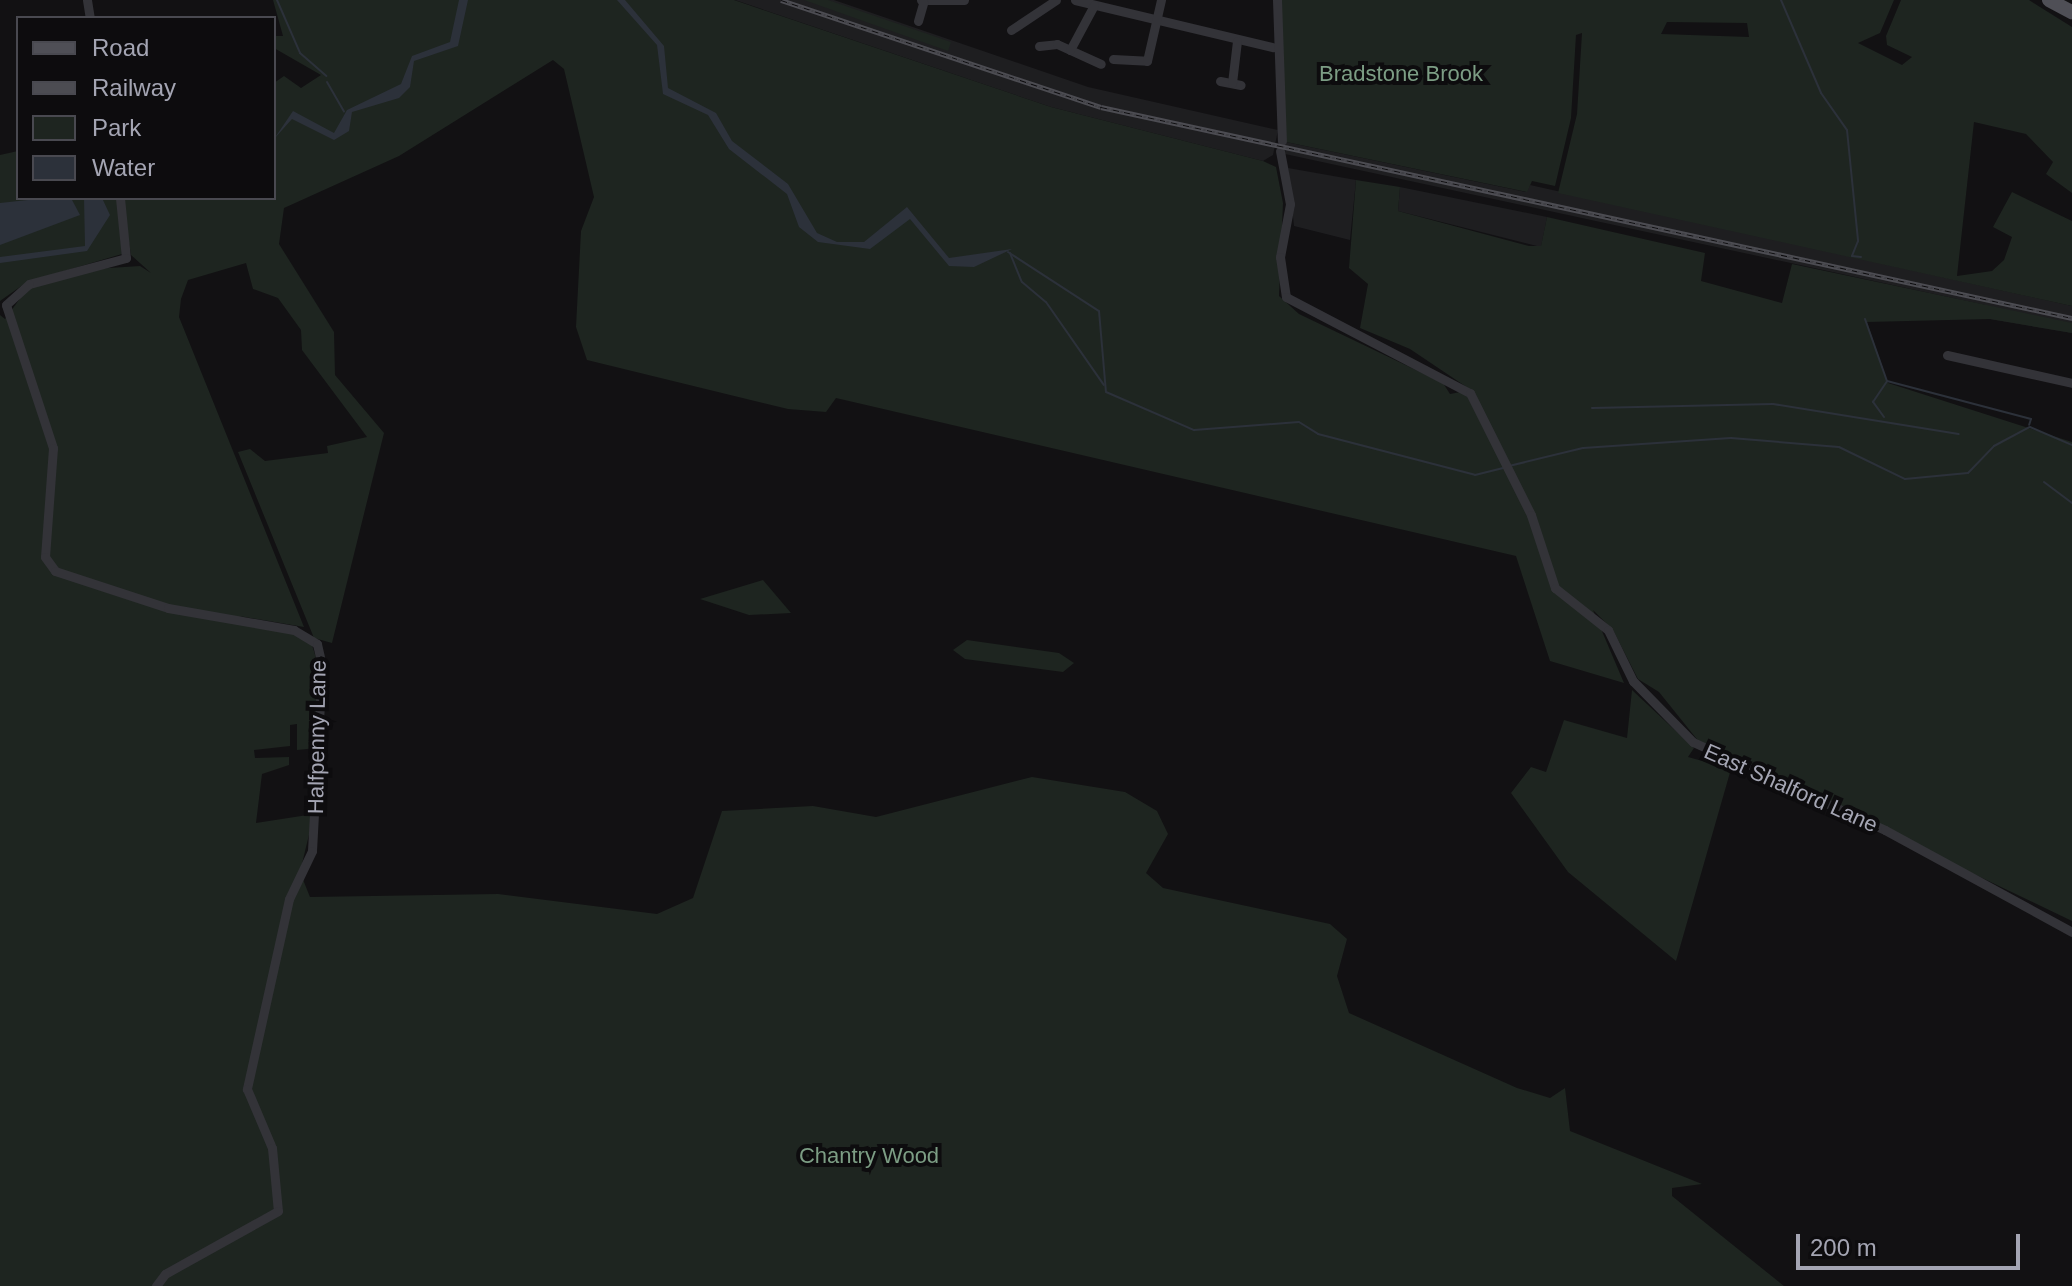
<!DOCTYPE html>
<html>
<head>
<meta charset="utf-8">
<style>
	body { margin:0 }
	#map { position:relative; width:2072px; height:1286px; overflow:hidden; background:#121113; font-family:Arial,sans-serif }
	div>[style] { position:absolute }
	.built>* { inset:0; background:#1e1e20 }
	.green>* { inset:0; background:#1e2520 }
	.water>* { inset:0; background:#2c313a }
	.stream>* { height:2px; margin:-1px; padding:0 1px; transform-origin:1px; border-radius:1px; background:#2c313a }
	.minor>* { height:9px; margin:-4.5px; padding:0 4.5px; transform-origin:4.5px; border-radius:4.5px; background:#333338 }
	.primary>* { height:14px; margin:-7px; padding:0 7px; transform-origin:7px; border-radius:7px; background:#4f4f56 }
	.rail>* { height:5px; margin-top:-2.5px; transform-origin:0; background:repeating-linear-gradient(90deg,#0d0c0e 0 6px,#4c4c52 0 12px); box-sizing:border-box; border-block:2px solid #4c4c52 }
	span { translate:-50% -50%; white-space:nowrap; text-align:center; line-height:1.15; -webkit-text-stroke:8px #0d0c0e; paint-order:stroke }
	.park-label { font-size:22px; color:#7c9d84 }
	.street-label { font-size:22px; color:#a4a5b3 }
	.legend { position:absolute; left:16px; top:16px; width:260px; height:184px; box-sizing:border-box; background:#0d0c0e; border:2px solid #494950; margin:0; padding:10px 14px; list-style:none; font-size:24px; color:#a4a5b3 }
	.legend li { display:flex; align-items:center; gap:16px; height:40px }
	.legend b { width:40px; border:2px solid #494950 }
	.scale { position:absolute; left:1796px; top:1234px; width:224px; height:36px; box-sizing:border-box; border:4px solid #a4a5b3; border-top:0; padding-left:10px; font-size:24px; line-height:28px; white-space:nowrap; color:#a4a5b3; -webkit-text-stroke:6px #0d0c0e; paint-order:stroke }
</style>
</head>
<body>
<div id="map">
	<div class="built">
		<div style="clip-path:polygon(735px 0,834px 0,1088px 87px,1278px 130px,1273px 155px,1263px 161px,1051px 107px)"></div>
		<div style="clip-path:polygon(1286px 142px,1526px 192px,1530px 185px,2072px 306px,2072px 333px,1990px 319px,1985px 305px,1285px 154px)"></div>
		<div style="clip-path:polygon(1288px 168px,1356px 180px,1350px 240px,1294px 226px)"></div>
		<div style="clip-path:polygon(1400px 187px,1547px 217px,1541px 247px,1398px 211px)"></div>
	</div>
	<div class="green">
		<div style="clip-path:polygon(273px 0,734px 0,1051px 107px,1263px 161px,1276px 167px,1283px 203px,1279px 296px,1299px 314px,1443px 383px,1450px 394px,1471px 390px,1410px 349px,1360px 328px,1368px 284px,1349px 268px,1356px 180px,1400px 187px,1398px 211px,1529px 246px,1541px 246px,1547px 217px,1705px 253px,1701px 281px,1782px 303px,1792px 264px,2072px 323px,2072px 333px,1990px 319px,1867px 322px,1888px 383px,2072px 442px,2072px 921px,1700px 743px,1659px 692px,1638px 679px,1613px 630px,1593px 610px,1624px 683px,1550px 661px,1516px 556px,836px 398px,826px 412px,788px 409px,587px 360px,576px 327px,581px 231px,594px 197px,564px 69px,553px 60px,399px 156px,284px 208px,279px 244px,334px 332px,335px 375px,384px 433px,332px 643px,314px 638px,238px 452px,250px 449px,265px 461px,328px 453px,327px 446px,367px 437px,302px 350px,301px 330px,278px 298px,253px 289px,246px 263px,188px 280px,181px 299px,179px 317px,304px 627px,239px 616px,294px 634px,312px 645px,317px 661px,317px 748px,297px 750px,297px 724px,290px 725px,290px 746px,254px 750px,255px 758px,289px 757px,289px 765px,262px 774px,256px 823px,314px 814px,300px 872px,310px 897px,498px 894px,657px 914px,693px 898px,722px 811px,813px 806px,876px 817px,1032px 777px,1125px 792px,1157px 811px,1168px 834px,1146px 873px,1163px 888px,1330px 924px,1347px 939px,1337px 976px,1349px 1013px,1517px 1088px,1550px 1098px,1565px 1088px,1570px 1131px,1702px 1184px,1672px 1188px,1672px 1196px,1784px 1286px,0 1286px,0 315px,5px 319px,27px 289px,94px 269px,140px 266px,151px 273px,131px 255px,122px 198px,274px 198px,274px 83px,284px 76px,301px 88px,321px 75px,274px 48px,274px 36px,283px 36px)"></div>
		<div style="clip-path:polygon(804px 0,828px 0,951px 42px,948px 51px)"></div>
		<div style="clip-path:polygon(evenodd,1280px 0,1894px 0,1880px 33px,1858px 43px,1902px 65px,1912px 57px,1887px 45px,1886px 36px,1901px 0,2029px 0,2072px 27px,2072px 193px,2046px 174px,2053px 162px,2026px 134px,1974px 122px,1957px 276px,1992px 271px,2004px 260px,2012px 237px,1993px 227px,2012px 192px,2072px 221px,2072px 306px,1558px 193px,1577px 114px,1582px 33px,1576px 35px,1571px 118px,1555px 186px,1532px 181px,1527px 192px,1286px 142px,1280px 0,1667px 22px,1747px 23px,1749px 37px,1661px 34px,1667px 22px)"></div>
		<div style="clip-path:polygon(18px 151px,18px 198px,117px 198px,122px 254px,27px 282px,0 301px,0 155px)"></div>
		<div style="clip-path:polygon(763px 580px,791px 613px,749px 615px,700px 599px)"></div>
		<div style="clip-path:polygon(967px 640px,1059px 653px,1074px 663px,1063px 672px,965px 659px,953px 650px)"></div>
		<div style="clip-path:polygon(1632px 690px,1694px 748px,1688px 757px,1731px 769px,1676px 961px,1568px 872px,1511px 793px,1531px 767px,1546px 772px,1564px 720px,1627px 738px)"></div>
	</div>
	<div class="water">
		<div style="clip-path:polygon(459px 0,468px 0,458px 46px,414px 61px,410px 87px,399px 98px,352px 112px,349px 131px,334px 140px,292px 119px,274px 139px,293px 111px,334px 133px,347px 110px,401px 84px,412px 56px,450px 42px)"></div>
		<div style="clip-path:polygon(617px 0,625px 0,664px 46px,668px 88px,716px 113px,732px 141px,788px 184px,817px 233px,837px 242px,864px 242px,907px 207px,949px 258px,1012px 249px,974px 267px,949px 266px,910px 219px,870px 249px,818px 242px,799px 227px,787px 194px,729px 149px,708px 115px,663px 94px,657px 45px)"></div>
		<div style="clip-path:polygon(46px 198px,71px 198px,80px 215px,0 245px,0 203px)"></div>
		<div style="clip-path:polygon(84px 198px,102px 198px,110px 215px,87px 251px,0 263px,0 257px,85px 246px)"></div>
	</div>
	<div class="stream">
		<div style="left:277px;top:0;width:58px;rotate:66.5deg"></div>
		<div style="left:300px;top:53px;width:35px;rotate:41deg"></div>
		<div style="left:1781px;top:0;width:101px;rotate:66.7deg"></div>
		<div style="left:1821px;top:93px;width:45px;rotate:54.9deg"></div>
		<div style="left:1847px;top:130px;width:112px;rotate:84.3deg"></div>
		<div style="left:1858px;top:241px;width:16px;rotate:112deg"></div>
		<div style="left:1852px;top:256px;width:9px;rotate:6deg"></div>
		<div style="left:327px;top:82px;width:34px;rotate:60deg"></div>
		<div style="left:1008px;top:252px;width:108px;rotate:33deg"></div>
		<div style="left:1099px;top:311px;width:81px;rotate:85.1deg"></div>
		<div style="left:1106px;top:392px;width:96px;rotate:23.4deg"></div>
		<div style="left:1194px;top:430px;width:105px;rotate:-4.4deg"></div>
		<div style="left:1299px;top:422px;width:22px;rotate:32deg"></div>
		<div style="left:1318px;top:434px;width:162px;rotate:14.6deg"></div>
		<div style="left:1475px;top:475px;width:29px;rotate:-14deg"></div>
		<div style="left:1010px;top:253px;width:31px;rotate:68deg"></div>
		<div style="left:1022px;top:282px;width:31px;rotate:40deg"></div>
		<div style="left:1046px;top:302px;width:101px;rotate:55.1deg"></div>
		<div style="left:1865px;top:319px;width:66px;rotate:70.5deg"></div>
		<div style="left:1887px;top:381px;width:149px;rotate:14.8deg"></div>
		<div style="left:2031px;top:419px;width:6px;rotate:108deg"></div>
		<div style="left:1592px;top:408px;width:181px;rotate:-1.3deg"></div>
		<div style="left:1773px;top:404px;width:188px;rotate:9.2deg"></div>
		<div style="left:1884px;top:417px;width:19px;rotate:-126deg"></div>
		<div style="left:1873px;top:402px;width:25px;rotate:-56deg"></div>
		<div style="left:2030px;top:427px;width:46px;rotate:23.2deg"></div>
		<div style="left:1509px;top:466px;width:76px;rotate:-13.7deg"></div>
		<div style="left:1583px;top:448px;width:148px;rotate:-3.9deg"></div>
		<div style="left:1731px;top:438px;width:108px;rotate:4.8deg"></div>
		<div style="left:1839px;top:447px;width:73px;rotate:25.9deg"></div>
		<div style="left:1905px;top:479px;width:63px;rotate:-5.4deg"></div>
		<div style="left:1968px;top:473px;width:37px;rotate:-46deg"></div>
		<div style="left:1994px;top:446px;width:40px;rotate:-28deg"></div>
		<div style="left:2044px;top:482px;width:35px;rotate:37deg"></div>
	</div>
	<div class="minor">
		<div style="left:87px;top:0;width:18px;rotate:81deg"></div>
		<div style="left:921px;top:0;width:43px"></div>
		<div style="left:1075px;top:0;width:204px;rotate:13.4deg"></div>
		<div style="left:1277px;top:0;width:141px;rotate:88deg"></div>
		<div style="left:918px;top:21px;width:19px;rotate:-74deg"></div>
		<div style="left:1011px;top:30px;width:54px;rotate:-33.7deg"></div>
		<div style="left:1039px;top:46px;width:18px;rotate:-6deg"></div>
		<div style="left:1057px;top:44px;width:48px;rotate:24.4deg"></div>
		<div style="left:1070px;top:50px;width:51px;rotate:-61.9deg"></div>
		<div style="left:1113px;top:59px;width:34px;rotate:3deg"></div>
		<div style="left:1147px;top:61px;width:63px;rotate:-77.1deg"></div>
		<div style="left:1220px;top:81px;width:21px;rotate:11deg"></div>
		<div style="left:1232px;top:83px;width:42px;rotate:-83.2deg"></div>
		<div style="left:1280px;top:151px;width:54px;rotate:79.3deg"></div>
		<div style="left:1290px;top:204px;width:54px;rotate:100.7deg"></div>
		<div style="left:1280px;top:257px;width:40px;rotate:81.5deg"></div>
		<div style="left:1286px;top:297px;width:208px;rotate:27.6deg"></div>
		<div style="left:1470px;top:393px;width:136px;rotate:63.4deg"></div>
		<div style="left:1531px;top:515px;width:77px;rotate:71.8deg"></div>
		<div style="left:1555px;top:588px;width:68px;rotate:38.4deg"></div>
		<div style="left:1608px;top:630px;width:57px;rotate:63.9deg"></div>
		<div style="left:1633px;top:681px;width:86px;rotate:45.5deg"></div>
		<div style="left:1693px;top:742px;width:211px;rotate:24.6deg"></div>
		<div style="left:1885px;top:830px;width:213px;rotate:28.6deg"></div>
		<div style="left:120px;top:198px;width:60px;rotate:84.3deg"></div>
		<div style="left:126px;top:258px;width:100px;rotate:165deg"></div>
		<div style="left:29px;top:284px;width:31px;rotate:138deg"></div>
		<div style="left:6px;top:305px;width:151px;rotate:71.8deg"></div>
		<div style="left:53px;top:448px;width:109px;rotate:94.2deg"></div>
		<div style="left:45px;top:557px;width:17px;rotate:54deg"></div>
		<div style="left:55px;top:571px;width:119px;rotate:18.1deg"></div>
		<div style="left:168px;top:608px;width:128px;rotate:9.9deg"></div>
		<div style="left:294px;top:630px;width:27px;rotate:31deg"></div>
		<div style="left:317px;top:644px;width:23px;rotate:77deg"></div>
		<div style="left:322px;top:666px;width:185px;rotate:93.1deg"></div>
		<div style="left:312px;top:851px;width:53px;rotate:115.6deg"></div>
		<div style="left:289px;top:899px;width:195px;rotate:102.5deg"></div>
		<div style="left:247px;top:1089px;width:64px;rotate:67deg"></div>
		<div style="left:272px;top:1148px;width:63px;rotate:84.6deg"></div>
		<div style="left:278px;top:1211px;width:129px;rotate:150.9deg"></div>
		<div style="left:165px;top:1274px;width:15px;rotate:127deg"></div>
		<div style="left:1947px;top:355px;width:128px;rotate:12.6deg"></div>
	</div>
	<div class="primary">
		<div style="left:2049px;top:0;width:26px;rotate:28deg"></div>
	</div>
	<div class="rail">
		<div style="left:781px;top:0;width:337px;rotate:18.5deg"></div>
		<div style="left:1101px;top:107px;width:994px;rotate:12.26deg"></div>
	</div>
	<div class="park-label">
		<span style="left:1401px;top:74px">Bradstone Brook</span>
		<span style="left:869px;top:1156px">Chantry Wood</span>
	</div>
	<div class="street-label">
		<span style="left:317px;top:737px;rotate:-89deg">Halfpenny Lane</span>
		<span style="left:1791px;top:788px;rotate:24deg">East Shalford Lane</span>
	</div>
	<ul class="legend">
	<li><b style="height:10px;background:#4f4f56"></b>Road</li>
	<li><b style="height:10px;background:#4c4c52"></b>Railway</li>
	<li><b style="height:22px;background:#1e2520"></b>Park</li>
	<li><b style="height:22px;background:#2c313a"></b>Water</li>
	</ul>
	<div class="scale">200 m</div>
</div>
</body>
</html>
